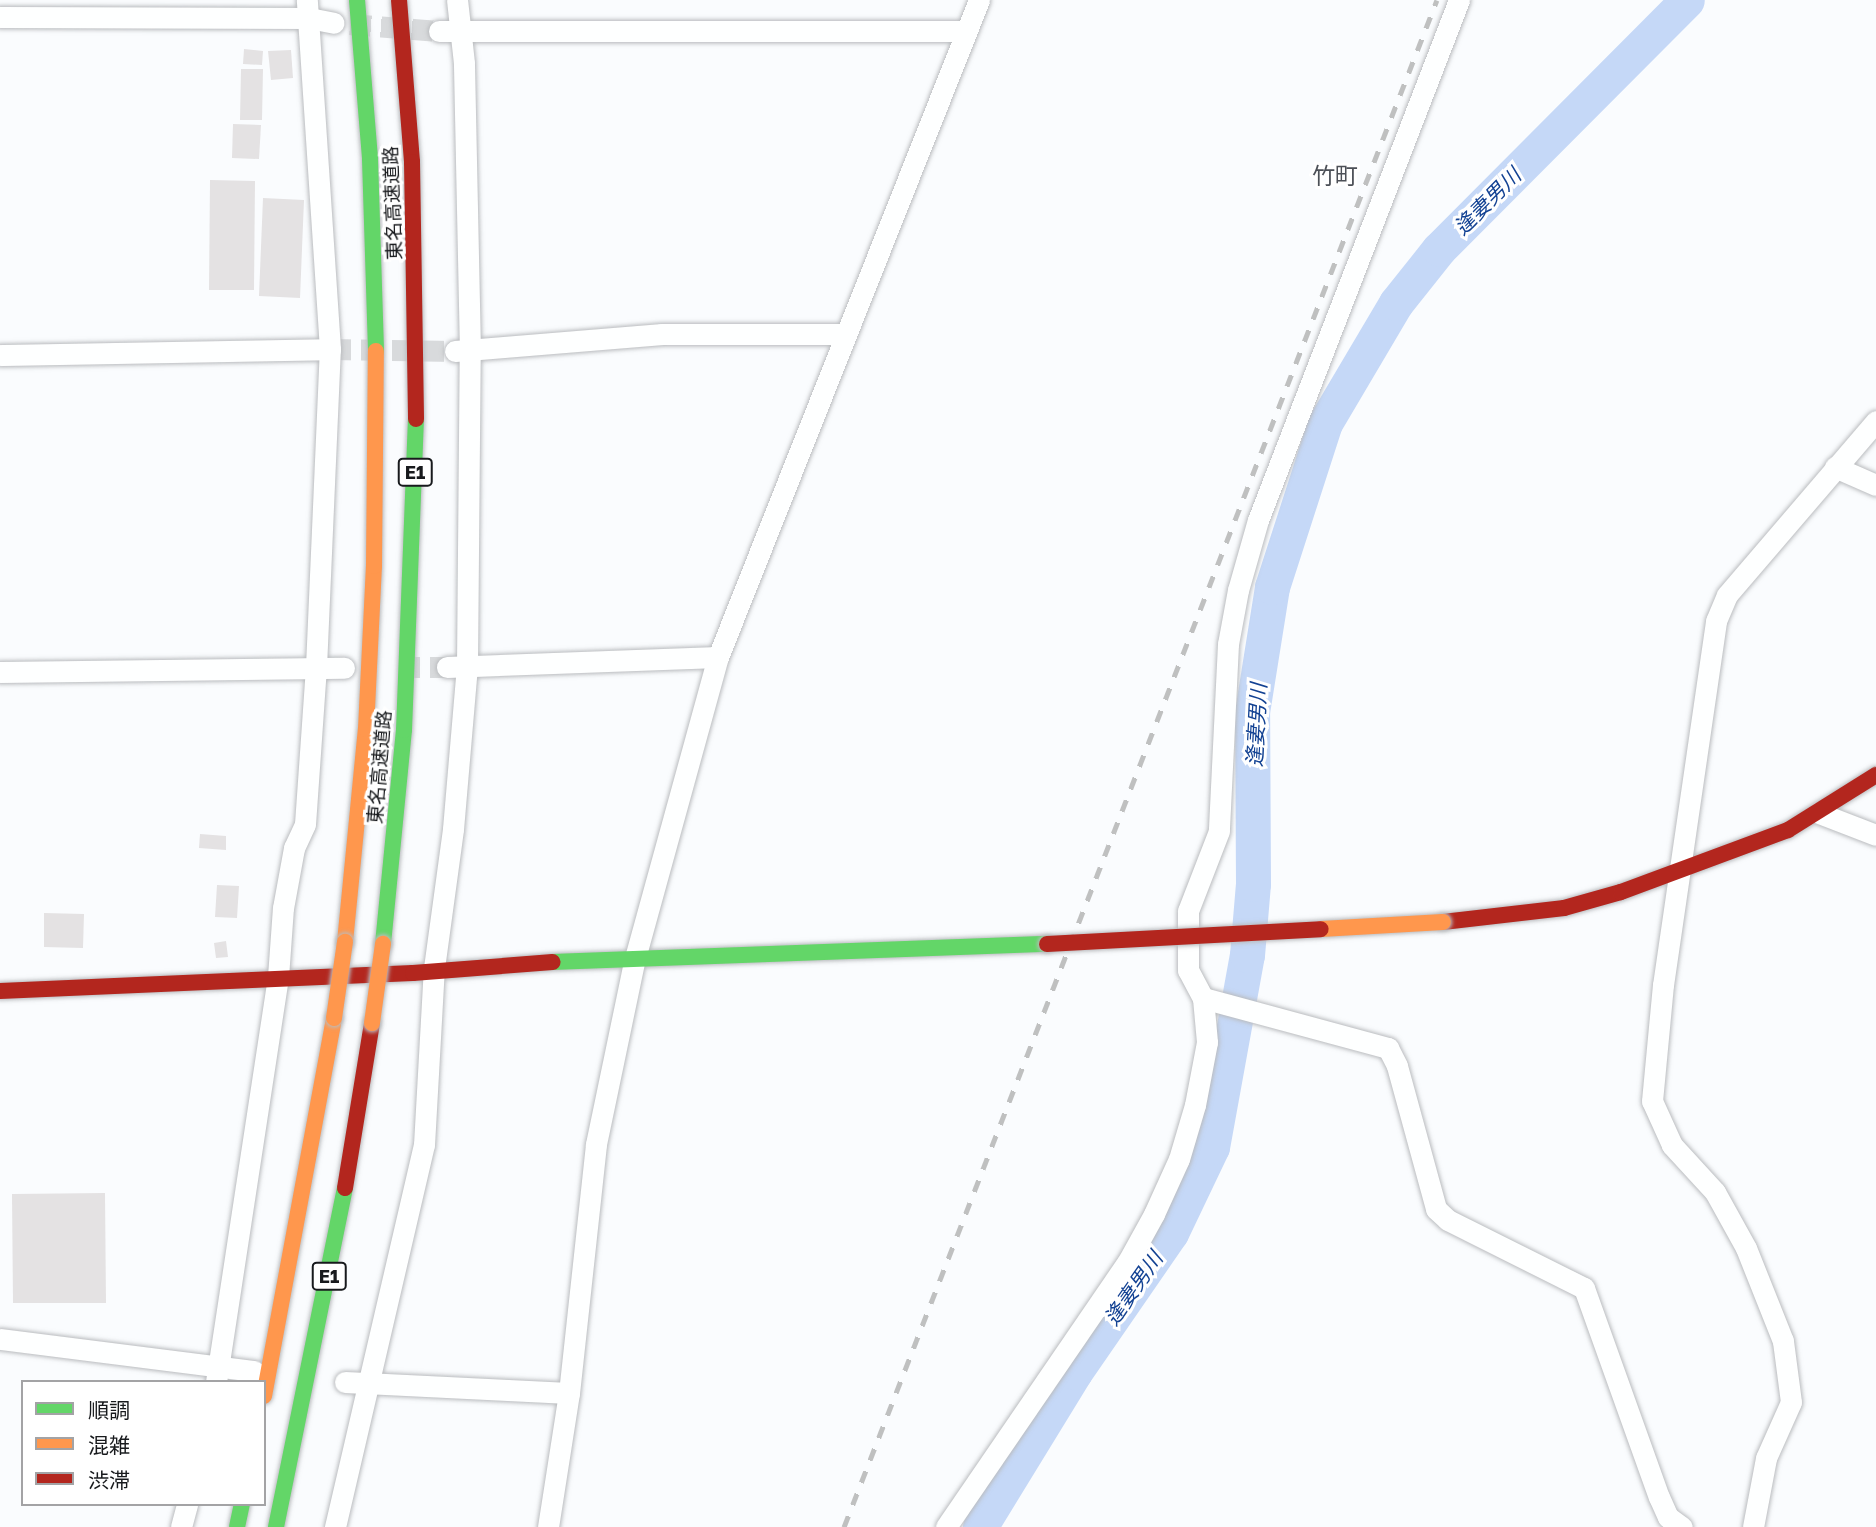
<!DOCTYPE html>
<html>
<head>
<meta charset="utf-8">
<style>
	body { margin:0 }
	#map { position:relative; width:1876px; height:1527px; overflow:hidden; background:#fafcfe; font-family:"Golos Text","Noto Sans JP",sans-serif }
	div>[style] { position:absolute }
	.river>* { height:35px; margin:-17.5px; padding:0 17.5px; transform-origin:17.5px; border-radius:17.5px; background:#c5d8f7 }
	.building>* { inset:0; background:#e4e2e3 }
	.street-tunnel>* { height:21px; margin-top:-10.5px; transform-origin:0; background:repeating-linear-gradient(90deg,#d8dadc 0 21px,transparent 0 31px) }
	.roads { filter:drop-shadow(0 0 2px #babcbf) drop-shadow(0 0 2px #babcbf) }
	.street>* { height:21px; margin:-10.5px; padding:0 10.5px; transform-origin:10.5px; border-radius:10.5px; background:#feffff }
	.fast>* { height:16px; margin:-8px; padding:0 8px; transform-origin:8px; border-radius:8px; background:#63d668 }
	.slow>* { height:16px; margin:-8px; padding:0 8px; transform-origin:8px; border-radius:8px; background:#ff974d }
	.jam>* { height:16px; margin:-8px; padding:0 8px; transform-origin:8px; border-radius:8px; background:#b3261e }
	.rail>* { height:5px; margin-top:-2.5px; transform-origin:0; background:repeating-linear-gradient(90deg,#bfc0c0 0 12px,transparent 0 24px) }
	.bridges { filter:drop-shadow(0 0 2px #babcbf) drop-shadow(0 0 2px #babcbf) }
	.slow-bridge>* { height:16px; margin:-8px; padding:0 8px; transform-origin:8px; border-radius:8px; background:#ff974d }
	.jam-bridge>* { height:16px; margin:-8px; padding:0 8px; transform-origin:8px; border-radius:8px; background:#b3261e }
	span { translate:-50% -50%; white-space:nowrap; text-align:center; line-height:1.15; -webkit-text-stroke:6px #fff; paint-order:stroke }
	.shield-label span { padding:2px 5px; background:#fff; border:2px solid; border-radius:5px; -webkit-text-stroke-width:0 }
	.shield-label { font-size:18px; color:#181a1d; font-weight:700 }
	.street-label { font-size:19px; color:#181a1d }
	.water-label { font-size:21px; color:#134293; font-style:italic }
	.quarter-label { font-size:23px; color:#4c5057 }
	.legend { position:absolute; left:21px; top:1380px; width:245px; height:126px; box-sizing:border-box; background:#fff; border:2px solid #a3a3a5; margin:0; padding:9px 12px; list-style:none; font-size:21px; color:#181a1d }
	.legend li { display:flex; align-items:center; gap:14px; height:35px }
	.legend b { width:35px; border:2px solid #a3a3a5 }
</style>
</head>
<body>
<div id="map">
	<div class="river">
		<div style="left:980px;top:1527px;width:182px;rotate:-58.5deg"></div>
		<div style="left:1075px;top:1372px;width:169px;rotate:-55.4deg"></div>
		<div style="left:1171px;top:1233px;width:95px;rotate:-64.5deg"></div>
		<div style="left:1212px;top:1147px;width:195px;rotate:-79.7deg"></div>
		<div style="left:1247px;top:955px;width:71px;rotate:-85.2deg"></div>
		<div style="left:1253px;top:884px;width:172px;rotate:-90.3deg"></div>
		<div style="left:1252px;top:712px;width:127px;rotate:-80.9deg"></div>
		<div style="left:1272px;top:587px;width:172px;rotate:-72.1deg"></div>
		<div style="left:1325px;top:423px;width:139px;rotate:-59.4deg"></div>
		<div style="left:1396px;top:303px;width:69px;rotate:-51.5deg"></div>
		<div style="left:1439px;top:249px;width:351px;rotate:-45.1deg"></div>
	</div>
	<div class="building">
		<div style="clip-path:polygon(244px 49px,263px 51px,262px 65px,243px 64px)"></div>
		<div style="clip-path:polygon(291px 50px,293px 78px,271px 80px,268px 51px)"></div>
		<div style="clip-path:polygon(241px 69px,263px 69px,262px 120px,240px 120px)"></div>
		<div style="clip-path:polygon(233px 124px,261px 125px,259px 159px,232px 158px)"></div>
		<div style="clip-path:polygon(210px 180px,255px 181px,254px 290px,209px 290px)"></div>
		<div style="clip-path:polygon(263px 198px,304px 200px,300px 298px,259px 296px)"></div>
		<div style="clip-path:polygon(200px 834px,226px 836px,226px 850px,199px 848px)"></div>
		<div style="clip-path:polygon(217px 885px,239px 886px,237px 918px,215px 917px)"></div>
		<div style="clip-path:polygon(44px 913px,84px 914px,83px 948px,44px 947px)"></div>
		<div style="clip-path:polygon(226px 941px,228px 957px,216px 958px,214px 943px)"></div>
		<div style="clip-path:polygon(105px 1193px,106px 1303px,13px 1303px,12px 1194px)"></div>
	</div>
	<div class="street-tunnel">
		<div style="left:350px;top:24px;width:89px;rotate:4.5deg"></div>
		<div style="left:330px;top:349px;width:125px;rotate:0.9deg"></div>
		<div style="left:399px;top:667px;width:48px"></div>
	</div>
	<div class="roads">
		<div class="street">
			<div style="left:1459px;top:0;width:557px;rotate:111.13deg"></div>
			<div style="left:1258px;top:520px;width:73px;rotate:105.9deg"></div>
			<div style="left:1238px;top:590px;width:55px;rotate:100.5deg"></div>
			<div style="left:1228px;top:644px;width:187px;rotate:92.8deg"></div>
			<div style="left:1219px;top:831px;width:86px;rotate:111.2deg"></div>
			<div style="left:1188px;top:911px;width:59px;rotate:90deg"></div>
			<div style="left:1188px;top:970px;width:32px;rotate:62deg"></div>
			<div style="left:1203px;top:998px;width:192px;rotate:15.1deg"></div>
			<div style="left:1388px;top:1048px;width:20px;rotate:63deg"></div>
			<div style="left:1397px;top:1066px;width:148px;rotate:74.7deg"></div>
			<div style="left:1436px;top:1209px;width:16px;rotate:43deg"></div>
			<div style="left:1448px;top:1220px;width:152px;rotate:26.6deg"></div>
			<div style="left:1584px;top:1288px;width:222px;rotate:70.3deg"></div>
			<div style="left:1659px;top:1497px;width:22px;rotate:66deg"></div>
			<div style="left:1668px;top:1517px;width:17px;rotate:36deg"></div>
			<div style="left:0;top:17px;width:309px;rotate:0.2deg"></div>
			<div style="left:309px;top:18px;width:25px;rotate:11deg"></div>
			<div style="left:439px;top:31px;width:527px"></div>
			<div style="left:455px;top:351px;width:208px;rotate:-4.7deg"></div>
			<div style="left:662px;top:334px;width:183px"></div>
			<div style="left:0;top:355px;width:330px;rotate:-1deg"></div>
			<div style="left:1835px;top:467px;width:45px;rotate:23.7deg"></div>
			<div style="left:447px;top:667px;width:271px;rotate:-2.1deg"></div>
			<div style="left:0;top:672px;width:344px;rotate:-0.7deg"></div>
			<div style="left:1819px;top:813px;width:61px;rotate:21.1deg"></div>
			<div style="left:0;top:1339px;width:256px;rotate:7.2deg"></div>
			<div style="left:216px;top:1382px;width:410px;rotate:-81.3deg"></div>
			<div style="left:278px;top:977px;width:69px;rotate:-85.9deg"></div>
			<div style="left:283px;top:908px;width:61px;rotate:-79.6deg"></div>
			<div style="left:294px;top:848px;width:26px;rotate:-65deg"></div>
			<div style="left:305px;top:824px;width:157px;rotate:-86deg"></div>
			<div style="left:316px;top:667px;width:318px;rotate:-87.5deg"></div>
			<div style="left:330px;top:349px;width:350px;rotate:-93.8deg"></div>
			<div style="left:345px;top:1382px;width:224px;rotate:2.8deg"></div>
			<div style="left:181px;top:1527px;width:24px;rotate:-75deg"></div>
			<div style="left:335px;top:1527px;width:392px;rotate:-76.9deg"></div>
			<div style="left:424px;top:1145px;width:177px;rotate:-86.8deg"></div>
			<div style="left:434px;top:968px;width:140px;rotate:-82.2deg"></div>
			<div style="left:453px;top:829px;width:164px;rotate:-85.1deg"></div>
			<div style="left:467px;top:666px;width:314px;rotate:-89.5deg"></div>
			<div style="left:470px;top:352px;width:289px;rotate:-91.2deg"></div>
			<div style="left:464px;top:63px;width:63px;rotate:-96.3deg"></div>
			<div style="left:548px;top:1527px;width:136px;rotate:-81.1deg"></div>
			<div style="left:569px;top:1393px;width:250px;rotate:-83.8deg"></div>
			<div style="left:596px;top:1144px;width:190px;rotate:-78.2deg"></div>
			<div style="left:635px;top:958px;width:312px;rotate:-74.6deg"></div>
			<div style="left:718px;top:657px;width:707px;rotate:-68.33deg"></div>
			<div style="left:946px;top:1527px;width:320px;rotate:-55.6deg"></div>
			<div style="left:1127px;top:1263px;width:56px;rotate:-61.1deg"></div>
			<div style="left:1154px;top:1214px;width:60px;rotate:-65.6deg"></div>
			<div style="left:1179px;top:1159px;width:56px;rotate:-73.5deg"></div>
			<div style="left:1195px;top:1105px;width:64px;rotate:-79.2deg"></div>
			<div style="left:1207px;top:1042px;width:44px;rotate:-95.2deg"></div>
			<div style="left:1753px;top:1527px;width:70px;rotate:-79.3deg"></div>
			<div style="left:1766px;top:1458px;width:61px;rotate:-65.9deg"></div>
			<div style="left:1791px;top:1402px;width:62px;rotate:-97.5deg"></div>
			<div style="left:1783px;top:1341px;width:100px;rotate:-111.7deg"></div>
			<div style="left:1746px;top:1248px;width:64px;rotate:-119deg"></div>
			<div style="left:1715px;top:1192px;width:64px;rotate:-132.5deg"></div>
			<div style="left:1672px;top:1145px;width:48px;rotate:-114.4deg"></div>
			<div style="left:1652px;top:1101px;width:117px;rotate:-84.6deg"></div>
			<div style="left:1663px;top:985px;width:368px;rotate:-81.7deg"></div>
			<div style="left:1716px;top:621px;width:28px;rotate:-67deg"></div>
			<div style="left:1727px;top:595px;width:229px;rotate:-49.4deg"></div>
		</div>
		<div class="fast">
			<div style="left:357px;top:0;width:160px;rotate:85.3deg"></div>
			<div style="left:370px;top:159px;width:192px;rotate:88.2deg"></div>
			<div style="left:383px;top:944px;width:215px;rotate:-84.4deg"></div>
			<div style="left:404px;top:730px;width:311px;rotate:-87.8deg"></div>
			<div style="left:553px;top:962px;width:494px;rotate:-2.1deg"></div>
			<div style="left:237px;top:1527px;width:24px;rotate:-78deg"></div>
			<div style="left:276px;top:1527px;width:346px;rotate:-78.5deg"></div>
		</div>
		<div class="slow">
			<div style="left:345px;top:942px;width:214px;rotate:-84.4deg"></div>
			<div style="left:366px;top:729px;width:163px;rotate:-87.2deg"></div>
			<div style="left:374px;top:566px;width:215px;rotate:-89.5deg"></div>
			<div style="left:264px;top:1396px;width:384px;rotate:-79.5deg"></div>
		</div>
		<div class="jam">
			<div style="left:399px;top:0;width:163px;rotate:85.4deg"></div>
			<div style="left:412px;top:162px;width:257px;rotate:89.1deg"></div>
			<div style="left:1443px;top:922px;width:122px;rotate:-6.6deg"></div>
			<div style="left:1564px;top:908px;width:59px;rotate:-15.7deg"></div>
			<div style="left:1621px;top:892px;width:178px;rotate:-20.4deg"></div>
			<div style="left:1788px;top:830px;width:104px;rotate:-32deg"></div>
			<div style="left:0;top:991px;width:413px;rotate:-2.5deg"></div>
			<div style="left:413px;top:973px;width:140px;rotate:-4.5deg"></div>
			<div style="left:345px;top:1188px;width:167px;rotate:-80.7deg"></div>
		</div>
	</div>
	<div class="rail">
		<div style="left:844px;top:1527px;width:1638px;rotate:-68.78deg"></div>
	</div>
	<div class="bridges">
		<div class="slow-bridge">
			<div style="left:1321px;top:929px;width:122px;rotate:-3.3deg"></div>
			<div style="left:334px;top:1018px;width:77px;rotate:-81.8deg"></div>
			<div style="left:372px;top:1023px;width:80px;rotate:-82.1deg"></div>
		</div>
		<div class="jam-bridge">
			<div style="left:1047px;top:944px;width:274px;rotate:-3.1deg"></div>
		</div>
	</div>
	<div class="shield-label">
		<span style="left:415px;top:472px">E1</span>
		<span style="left:329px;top:1276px">E1</span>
	</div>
	<div class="street-label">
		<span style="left:392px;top:203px;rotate:-92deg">東名高速道路</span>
		<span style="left:379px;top:767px;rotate:-85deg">東名高速道路</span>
	</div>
	<div class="water-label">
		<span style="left:1487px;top:201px;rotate:-45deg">逢妻男川</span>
		<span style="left:1256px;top:725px;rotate:-87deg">逢妻男川</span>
		<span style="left:1133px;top:1288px;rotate:-55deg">逢妻男川</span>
	</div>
	<div class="quarter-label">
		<span style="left:1335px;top:175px">竹町</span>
	</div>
	<ul class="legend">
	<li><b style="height:9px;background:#63d668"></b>順調</li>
	<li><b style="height:9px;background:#ff974d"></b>混雑</li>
	<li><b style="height:9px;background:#b3261e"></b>渋滞</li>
	</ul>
</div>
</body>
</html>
